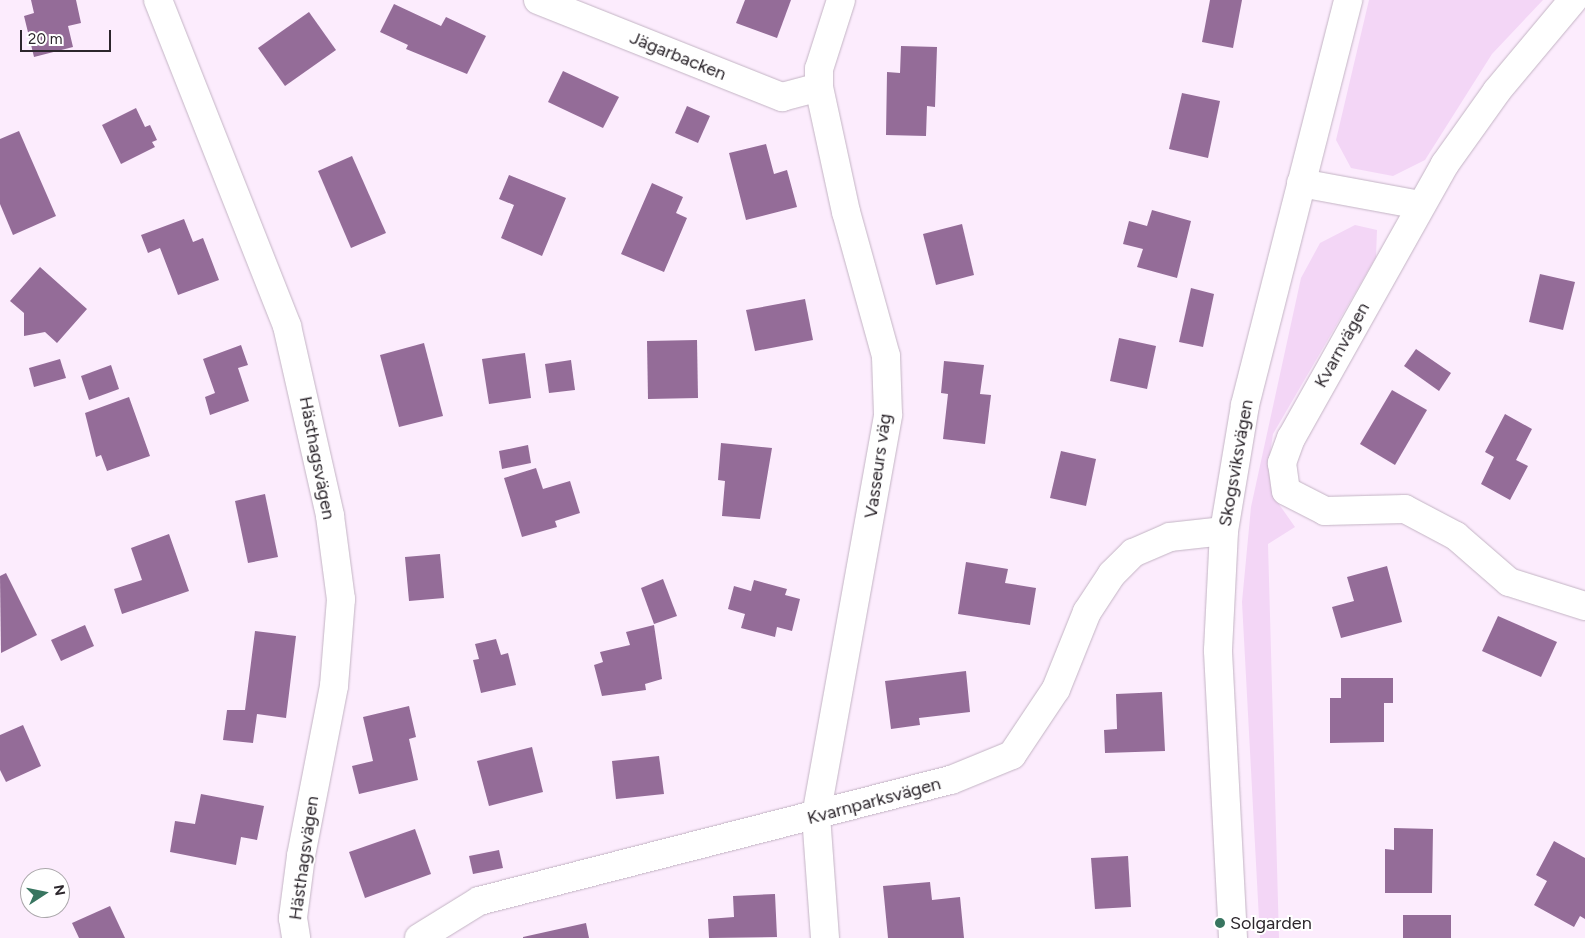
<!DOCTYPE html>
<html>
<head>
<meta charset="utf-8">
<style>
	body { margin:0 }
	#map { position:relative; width:1585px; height:938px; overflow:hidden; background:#fcecfd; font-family:Figtree,sans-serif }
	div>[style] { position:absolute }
	.green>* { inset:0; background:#f3d6f6 }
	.building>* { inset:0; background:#946c98 }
	.roads { filter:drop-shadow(0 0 1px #c3b4c4) drop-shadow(0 0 1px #c3b4c4) }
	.minor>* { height:28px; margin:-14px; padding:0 14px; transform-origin:14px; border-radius:14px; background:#fff }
	.dots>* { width:14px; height:14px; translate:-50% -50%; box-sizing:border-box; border:2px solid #fff; border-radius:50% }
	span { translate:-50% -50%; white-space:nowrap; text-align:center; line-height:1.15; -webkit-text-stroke:4px #fff; paint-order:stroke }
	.street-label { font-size:18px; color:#2c262c }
	.poi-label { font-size:18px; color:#2c262c }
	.left { translate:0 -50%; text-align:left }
	.north { position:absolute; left:20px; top:868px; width:50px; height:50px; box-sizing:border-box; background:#fff; border:1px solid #aba8ab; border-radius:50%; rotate:79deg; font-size:14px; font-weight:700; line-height:20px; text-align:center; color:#2c262c }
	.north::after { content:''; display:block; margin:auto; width:18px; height:22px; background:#387560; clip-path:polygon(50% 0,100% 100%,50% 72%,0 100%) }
	.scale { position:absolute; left:20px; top:30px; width:91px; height:22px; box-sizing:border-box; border:2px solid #2c262c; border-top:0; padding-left:6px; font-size:15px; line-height:18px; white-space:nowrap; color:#2c262c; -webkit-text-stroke:4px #fff; paint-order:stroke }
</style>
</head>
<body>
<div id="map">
	<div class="green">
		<div style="clip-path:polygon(1369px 0,1543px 0,1492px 54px,1425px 160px,1393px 176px,1351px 168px,1336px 140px)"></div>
		<div style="clip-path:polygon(1355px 225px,1377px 230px,1376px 257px,1273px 434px,1268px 467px,1276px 500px,1295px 527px,1268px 544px,1279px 938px,1260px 938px,1242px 602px,1251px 507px,1301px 278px,1320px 243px)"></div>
	</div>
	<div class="building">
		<div style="clip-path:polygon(31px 0,76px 0,81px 23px,68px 26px,73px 47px,34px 57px,24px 16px,34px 13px)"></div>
		<div style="clip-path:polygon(745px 0,791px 0,777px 38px,736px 23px)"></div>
		<div style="clip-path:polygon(1210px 0,1242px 0,1233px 48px,1202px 42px)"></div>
		<div style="clip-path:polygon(394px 4px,441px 26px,446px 17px,486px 36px,467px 74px,406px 49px,408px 45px,380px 32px)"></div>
		<div style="clip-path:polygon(309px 12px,336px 50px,285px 86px,258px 48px)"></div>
		<div style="clip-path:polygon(901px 46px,937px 47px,935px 107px,927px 106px,926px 136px,886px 135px,887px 72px,900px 73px)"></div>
		<div style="clip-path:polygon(563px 71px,619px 97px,603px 128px,548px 102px)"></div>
		<div style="clip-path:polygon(1182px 93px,1220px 101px,1208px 158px,1169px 149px)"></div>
		<div style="clip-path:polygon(687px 106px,710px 116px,698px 143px,675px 133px)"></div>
		<div style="clip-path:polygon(136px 108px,145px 127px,150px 125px,157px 140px,152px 142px,155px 147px,121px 164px,102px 125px)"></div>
		<div style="clip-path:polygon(19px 131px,56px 216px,13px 235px,0 204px,0 139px)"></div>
		<div style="clip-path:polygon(766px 144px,774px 174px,787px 170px,797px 207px,746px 220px,729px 153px)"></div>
		<div style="clip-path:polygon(352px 156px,386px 233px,351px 248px,318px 171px)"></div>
		<div style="clip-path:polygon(509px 175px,566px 198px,542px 256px,501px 238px,514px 205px,499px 199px)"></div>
		<div style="clip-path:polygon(652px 183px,683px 197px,676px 213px,687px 218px,664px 272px,621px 254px)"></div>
		<div style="clip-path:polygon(1152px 210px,1191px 221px,1177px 278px,1137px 267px,1143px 249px,1123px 244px,1129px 221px,1147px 226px)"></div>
		<div style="clip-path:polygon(184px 219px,193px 242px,203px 238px,219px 280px,178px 295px,160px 248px,148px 253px,141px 235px)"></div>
		<div style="clip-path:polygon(962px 224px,974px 275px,936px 285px,923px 234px)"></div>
		<div style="clip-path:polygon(40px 267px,87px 309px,57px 343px,45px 332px,24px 336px,24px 313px,10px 301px)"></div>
		<div style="clip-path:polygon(1540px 274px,1575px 282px,1563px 330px,1529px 322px)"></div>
		<div style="clip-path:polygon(1191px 288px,1214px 294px,1203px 347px,1179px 342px)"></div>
		<div style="clip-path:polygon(805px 299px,813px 340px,755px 351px,746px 310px)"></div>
		<div style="clip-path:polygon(1119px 338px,1156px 346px,1147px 389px,1110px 381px)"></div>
		<div style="clip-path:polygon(697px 340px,698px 398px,648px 399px,647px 341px)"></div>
		<div style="clip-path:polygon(424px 343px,443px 416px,399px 427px,380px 355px)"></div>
		<div style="clip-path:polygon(241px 345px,248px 365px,238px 368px,249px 401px,210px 415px,205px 397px,215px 393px,203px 359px)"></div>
		<div style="clip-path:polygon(1416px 349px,1451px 373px,1439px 391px,1404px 366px)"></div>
		<div style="clip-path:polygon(525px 353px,531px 398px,489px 404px,482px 359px)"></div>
		<div style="clip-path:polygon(60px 359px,66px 378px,34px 387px,29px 368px)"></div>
		<div style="clip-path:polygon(571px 360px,575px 390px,549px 393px,545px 364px)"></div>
		<div style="clip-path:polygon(944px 361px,984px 365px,980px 394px,991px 395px,985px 444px,943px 439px,948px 394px,941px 393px)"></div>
		<div style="clip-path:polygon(111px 365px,119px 389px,89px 400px,81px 376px)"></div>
		<div style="clip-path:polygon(1392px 390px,1427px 410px,1395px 465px,1360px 444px)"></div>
		<div style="clip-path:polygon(129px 397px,150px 456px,107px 471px,101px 455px,96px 457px,85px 413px)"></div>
		<div style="clip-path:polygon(1505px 414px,1532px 429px,1516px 460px,1528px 466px,1510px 500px,1481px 484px,1494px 457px,1485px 452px)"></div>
		<div style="clip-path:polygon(721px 443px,772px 448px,760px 519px,722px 516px,725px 481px,718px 480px)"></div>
		<div style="clip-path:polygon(528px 445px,531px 463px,502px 469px,499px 451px)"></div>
		<div style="clip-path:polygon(1061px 451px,1096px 459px,1086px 506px,1050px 498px)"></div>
		<div style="clip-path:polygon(536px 468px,543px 489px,570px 481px,580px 513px,555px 521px,557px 527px,522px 537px,504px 478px)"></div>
		<div style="clip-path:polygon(265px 494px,278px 557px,248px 563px,235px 501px)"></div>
		<div style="clip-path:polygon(169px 534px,189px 591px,122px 614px,114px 589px,142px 580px,131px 548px)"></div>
		<div style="clip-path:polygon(440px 554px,444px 598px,409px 601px,405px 557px)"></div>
		<div style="clip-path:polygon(966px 562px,1008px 569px,1005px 583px,1036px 588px,1030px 625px,958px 614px)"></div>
		<div style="clip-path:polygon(1387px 566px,1402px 622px,1341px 638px,1332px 607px,1354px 601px,1347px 577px)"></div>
		<div style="clip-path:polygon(6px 573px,37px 635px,1px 653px,0 576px)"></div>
		<div style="clip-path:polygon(663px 579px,677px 616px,654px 624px,641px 588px)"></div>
		<div style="clip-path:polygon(754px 580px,787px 589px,785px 595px,800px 599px,792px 631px,777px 627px,775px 637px,741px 628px,745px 614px,728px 609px,734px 586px,751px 591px)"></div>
		<div style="clip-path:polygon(1498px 616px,1557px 642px,1541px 677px,1482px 651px)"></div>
		<div style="clip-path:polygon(85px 625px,94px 646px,61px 661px,51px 640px)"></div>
		<div style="clip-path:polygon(654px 625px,662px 679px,645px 684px,646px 690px,602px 696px,594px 665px,603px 662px,600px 652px,630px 645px,626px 632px)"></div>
		<div style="clip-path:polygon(255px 631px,296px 636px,286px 718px,257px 714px,253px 743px,223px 740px,227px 710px,245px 710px)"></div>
		<div style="clip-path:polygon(496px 639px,501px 655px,508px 653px,516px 685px,481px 693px,473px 660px,479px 659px,475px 644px)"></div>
		<div style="clip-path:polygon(966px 671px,970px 712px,919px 718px,920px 725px,891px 729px,885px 681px)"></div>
		<div style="clip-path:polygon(1341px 678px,1393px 678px,1393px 703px,1384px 703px,1384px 742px,1330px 743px,1330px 698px,1341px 698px)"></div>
		<div style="clip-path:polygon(1162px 692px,1165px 751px,1105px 753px,1104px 730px,1117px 729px,1116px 694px)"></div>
		<div style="clip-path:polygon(409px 706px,416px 737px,409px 739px,418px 780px,359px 794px,352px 766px,373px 761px,363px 717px)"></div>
		<div style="clip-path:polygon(23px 725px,41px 766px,6px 782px,0 770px,0 735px)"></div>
		<div style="clip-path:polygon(532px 747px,543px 792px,489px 806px,477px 761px)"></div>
		<div style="clip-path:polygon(659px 756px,664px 794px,616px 799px,612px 761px)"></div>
		<div style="clip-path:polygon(201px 794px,264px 806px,257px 840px,241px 837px,236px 865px,170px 852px,175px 821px,195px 824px)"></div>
		<div style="clip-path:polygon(1394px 828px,1433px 829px,1432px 893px,1385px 893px,1385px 849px,1394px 850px)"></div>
		<div style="clip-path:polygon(415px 829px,431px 874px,365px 898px,349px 852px)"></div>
		<div style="clip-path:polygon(1554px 841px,1585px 858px,1585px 919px,1580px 916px,1574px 927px,1534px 905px,1547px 881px,1536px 875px)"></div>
		<div style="clip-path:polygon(499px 850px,503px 868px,473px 874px,469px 856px)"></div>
		<div style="clip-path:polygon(1128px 856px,1131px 907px,1095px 909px,1091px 858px)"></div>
		<div style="clip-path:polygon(930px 882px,932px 900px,960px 897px,964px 938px,888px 938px,883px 886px)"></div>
		<div style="clip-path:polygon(775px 894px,777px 937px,709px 938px,708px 919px,734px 917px,733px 896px)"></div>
		<div style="clip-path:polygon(110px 906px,125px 938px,79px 938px,72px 923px)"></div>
		<div style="clip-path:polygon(1403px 915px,1451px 915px,1451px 938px,1403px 938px)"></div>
		<div style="clip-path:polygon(586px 923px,589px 938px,523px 938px,523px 937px)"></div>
	</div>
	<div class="roads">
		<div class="minor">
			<div style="left:158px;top:0;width:351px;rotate:68.4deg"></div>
			<div style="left:287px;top:326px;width:195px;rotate:77.2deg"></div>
			<div style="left:330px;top:516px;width:84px;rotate:82.5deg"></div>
			<div style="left:341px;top:599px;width:87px;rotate:94.6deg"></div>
			<div style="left:334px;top:686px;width:173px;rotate:101deg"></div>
			<div style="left:301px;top:856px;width:63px;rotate:97.4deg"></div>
			<div style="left:293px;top:918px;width:20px;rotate:81deg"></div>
			<div style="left:538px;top:0;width:263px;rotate:21.7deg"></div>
			<div style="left:782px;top:97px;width:38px;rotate:-15deg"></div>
			<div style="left:1573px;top:0;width:119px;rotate:129.9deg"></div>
			<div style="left:1497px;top:91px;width:90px;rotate:125.5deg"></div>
			<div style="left:1445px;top:164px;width:314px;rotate:119.3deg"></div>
			<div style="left:1291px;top:438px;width:27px;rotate:110deg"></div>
			<div style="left:1282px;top:463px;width:28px;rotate:82deg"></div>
			<div style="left:1286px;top:491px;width:44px;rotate:27.1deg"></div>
			<div style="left:1325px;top:511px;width:80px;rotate:-1.4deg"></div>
			<div style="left:1405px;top:509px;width:58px;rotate:27.9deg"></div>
			<div style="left:1456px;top:536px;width:70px;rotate:41deg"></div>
			<div style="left:1509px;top:582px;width:80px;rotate:17.5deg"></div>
			<div style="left:1301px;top:183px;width:121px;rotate:10.5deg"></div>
			<div style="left:419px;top:938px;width:70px;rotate:-31.7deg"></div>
			<div style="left:479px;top:901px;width:487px;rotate:-14.4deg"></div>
			<div style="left:951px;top:780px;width:66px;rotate:-22.3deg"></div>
			<div style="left:1012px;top:755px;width:79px;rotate:-56.3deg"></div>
			<div style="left:1056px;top:689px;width:83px;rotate:-68.1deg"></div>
			<div style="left:1087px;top:612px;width:45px;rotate:-56.7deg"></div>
			<div style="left:1112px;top:574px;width:30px;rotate:-45deg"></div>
			<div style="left:1133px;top:553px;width:40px;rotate:-23.4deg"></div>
			<div style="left:1170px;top:537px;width:54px;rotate:-6.3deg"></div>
			<div style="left:825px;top:938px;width:122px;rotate:-94.2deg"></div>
			<div style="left:816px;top:816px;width:408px;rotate:-79.8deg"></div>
			<div style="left:888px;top:414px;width:58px;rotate:-92deg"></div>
			<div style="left:886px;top:356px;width:149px;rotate:-105.5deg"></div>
			<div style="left:846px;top:212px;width:128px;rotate:-102.2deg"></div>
			<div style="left:819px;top:87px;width:18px;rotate:-90deg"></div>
			<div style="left:819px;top:69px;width:72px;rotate:-72.3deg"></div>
			<div style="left:1233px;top:938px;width:288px;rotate:-93deg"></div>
			<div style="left:1218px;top:650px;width:119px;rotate:-87.1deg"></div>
			<div style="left:1224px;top:531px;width:128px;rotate:-80.5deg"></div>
			<div style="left:1245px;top:405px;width:418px;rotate:-75.7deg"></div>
		</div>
	</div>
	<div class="dots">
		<div style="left:1220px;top:923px;background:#387560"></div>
	</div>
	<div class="street-label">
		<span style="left:678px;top:56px;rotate:22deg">Jägarbacken</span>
		<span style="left:1342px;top:345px;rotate:-61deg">Kvarnvägen</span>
		<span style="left:317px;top:458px;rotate:79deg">Hästhagsvägen</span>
		<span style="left:1236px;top:463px;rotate:-80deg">Skogsviksvägen</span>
		<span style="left:878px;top:466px;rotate:-82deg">Vasseurs väg</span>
		<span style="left:874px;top:801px;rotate:-15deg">Kvarnparksvägen</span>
		<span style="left:304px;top:858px;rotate:-82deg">Hästhagsvägen</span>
	</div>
	<div class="poi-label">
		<span class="left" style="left:1230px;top:923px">Solgarden</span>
	</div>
	<div class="north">N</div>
	<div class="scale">20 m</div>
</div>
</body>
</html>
